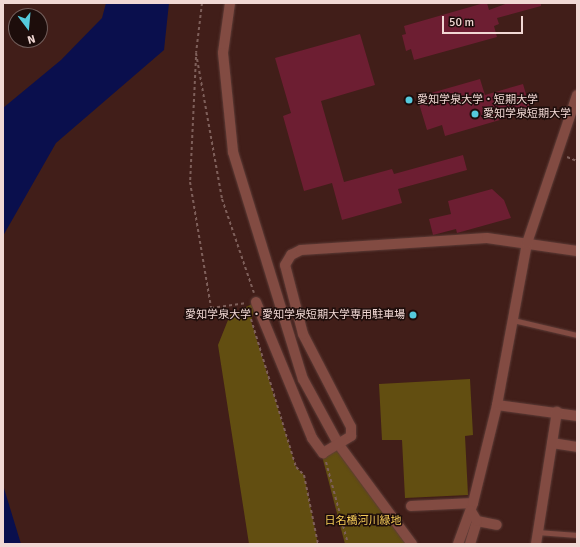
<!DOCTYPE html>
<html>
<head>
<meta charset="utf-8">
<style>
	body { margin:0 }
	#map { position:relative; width:580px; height:547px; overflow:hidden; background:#411e19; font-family:Signika,"Noto Sans JP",sans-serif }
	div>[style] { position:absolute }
	.green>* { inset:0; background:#624e11 }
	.water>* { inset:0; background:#0a0f4d }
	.building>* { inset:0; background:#6d1e32 }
	.path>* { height:2px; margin-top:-1px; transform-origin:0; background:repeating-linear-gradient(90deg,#7e5f5a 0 3px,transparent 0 6px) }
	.roads { filter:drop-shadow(0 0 1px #5d3c37) drop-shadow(0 0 1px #5d3c37) }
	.lane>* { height:5px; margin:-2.5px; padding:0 2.5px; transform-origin:2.5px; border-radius:2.5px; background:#824b42 }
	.street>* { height:10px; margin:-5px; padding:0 5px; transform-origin:5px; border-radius:5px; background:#824b42 }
	.dots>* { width:11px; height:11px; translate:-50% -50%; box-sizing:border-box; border:2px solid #1d0d0b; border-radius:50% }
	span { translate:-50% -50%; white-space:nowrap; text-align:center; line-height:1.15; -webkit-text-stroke:3px #1d0d0b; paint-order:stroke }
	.poi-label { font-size:11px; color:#f1d8d4 }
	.left { translate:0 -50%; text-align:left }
	.right { translate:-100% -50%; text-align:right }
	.park-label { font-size:11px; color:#f5cc57 }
	.frame { position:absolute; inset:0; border:4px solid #f1d8d4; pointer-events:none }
	.north { position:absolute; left:8px; top:8px; width:40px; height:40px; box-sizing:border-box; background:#1d0d0b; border:1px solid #725e5b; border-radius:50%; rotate:164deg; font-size:11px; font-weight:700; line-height:16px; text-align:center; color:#f1d8d4 }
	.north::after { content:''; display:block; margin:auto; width:14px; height:18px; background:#54cadd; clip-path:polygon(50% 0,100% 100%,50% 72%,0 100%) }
	.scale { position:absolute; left:442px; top:16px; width:81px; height:18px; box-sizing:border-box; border:2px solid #f1d8d4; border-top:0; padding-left:5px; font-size:12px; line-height:14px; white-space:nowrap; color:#f1d8d4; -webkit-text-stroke:3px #1d0d0b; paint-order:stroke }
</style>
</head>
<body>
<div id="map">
	<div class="green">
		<div style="clip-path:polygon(256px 302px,251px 321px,296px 467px,304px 475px,318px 544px,249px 544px,218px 345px,230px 315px)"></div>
		<div style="clip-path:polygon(470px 379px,473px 435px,465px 436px,468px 495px,405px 498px,402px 440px,382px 440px,379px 384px)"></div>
		<div style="clip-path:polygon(338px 450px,409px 544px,345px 544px,322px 456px)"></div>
	</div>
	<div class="water">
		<div style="clip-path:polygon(106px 3px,169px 3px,164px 50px,56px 143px,3px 236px,3px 108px,61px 60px,102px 18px)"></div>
		<div style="clip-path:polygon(3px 485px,21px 544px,3px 544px)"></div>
	</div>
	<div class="building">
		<div style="clip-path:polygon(484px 3px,487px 3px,489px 10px,508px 3px,541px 3px,541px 6px,497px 18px,499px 24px,494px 26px,497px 37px,414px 60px,411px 49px,406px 51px,402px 35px,406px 34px,404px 26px)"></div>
		<div style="clip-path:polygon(360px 34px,375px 85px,321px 101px,344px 182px,392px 169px,394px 174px,463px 155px,467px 170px,398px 189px,402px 203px,342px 220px,332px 183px,304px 191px,283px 116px,291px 113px,275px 58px)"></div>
		<div style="clip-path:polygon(480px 79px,485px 95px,523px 84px,531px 111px,445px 136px,442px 125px,427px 130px,417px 97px)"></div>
		<div style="clip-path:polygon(492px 189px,504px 200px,511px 218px,457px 233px,456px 229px,433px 235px,429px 219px,451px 214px,448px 201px)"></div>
	</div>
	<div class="path">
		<div style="left:202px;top:3px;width:50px;rotate:96.8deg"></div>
		<div style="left:196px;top:53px;width:148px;rotate:79.9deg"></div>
		<div style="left:222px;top:199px;width:99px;rotate:71.2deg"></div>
		<div style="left:196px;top:57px;width:125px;rotate:92.7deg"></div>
		<div style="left:190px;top:182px;width:128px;rotate:80.5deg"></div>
		<div style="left:211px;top:308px;width:36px;rotate:-8deg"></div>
		<div style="left:567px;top:157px;width:11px;rotate:22deg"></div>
		<div style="left:251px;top:319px;width:155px;rotate:73.1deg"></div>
		<div style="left:296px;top:467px;width:11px;rotate:45deg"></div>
		<div style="left:304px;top:475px;width:70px;rotate:78.5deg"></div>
		<div style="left:326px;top:462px;width:85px;rotate:75deg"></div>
	</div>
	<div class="roads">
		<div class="lane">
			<div style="left:513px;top:320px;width:66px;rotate:13.2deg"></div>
			<div style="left:537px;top:532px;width:40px;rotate:4.3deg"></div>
		</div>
		<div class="street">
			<div style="left:230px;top:3px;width:50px;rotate:98deg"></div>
			<div style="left:223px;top:53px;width:100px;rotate:84.2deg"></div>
			<div style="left:233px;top:152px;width:238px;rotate:72.9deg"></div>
			<div style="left:303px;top:379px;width:75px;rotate:61.4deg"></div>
			<div style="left:339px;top:445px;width:123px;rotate:53.6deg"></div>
			<div style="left:256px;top:302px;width:147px;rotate:67.6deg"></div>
			<div style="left:312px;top:438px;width:19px;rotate:54deg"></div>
			<div style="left:323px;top:453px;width:33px;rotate:-31deg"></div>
			<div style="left:351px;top:436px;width:9px;rotate:-90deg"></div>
			<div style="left:351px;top:427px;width:105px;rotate:-117.3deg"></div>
			<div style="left:303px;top:334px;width:71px;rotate:-104.6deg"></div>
			<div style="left:285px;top:265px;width:12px;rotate:-59deg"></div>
			<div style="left:291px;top:255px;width:11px;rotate:-27deg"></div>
			<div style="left:301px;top:250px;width:186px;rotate:-3.7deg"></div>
			<div style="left:487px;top:238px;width:91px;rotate:8.2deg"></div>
			<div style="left:497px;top:405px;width:81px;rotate:7.8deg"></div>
			<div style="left:552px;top:443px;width:25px;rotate:9deg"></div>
			<div style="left:411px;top:506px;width:62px;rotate:-2.8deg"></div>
			<div style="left:477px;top:521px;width:20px;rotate:11deg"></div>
			<div style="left:458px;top:544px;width:44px;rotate:-69.9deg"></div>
			<div style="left:473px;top:503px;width:101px;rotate:-76.2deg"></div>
			<div style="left:497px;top:405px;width:165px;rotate:-79.5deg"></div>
			<div style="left:527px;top:243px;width:156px;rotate:-71.3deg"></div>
			<div style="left:470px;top:544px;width:24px;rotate:-73deg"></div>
			<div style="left:477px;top:521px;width:12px;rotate:-121deg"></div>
			<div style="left:536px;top:544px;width:134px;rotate:-81deg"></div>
		</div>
	</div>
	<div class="dots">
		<div style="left:409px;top:100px;background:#54cadd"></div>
		<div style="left:475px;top:114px;background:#54cadd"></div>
		<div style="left:413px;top:315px;background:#54cadd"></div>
	</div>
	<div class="poi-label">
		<span class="left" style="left:417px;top:100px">愛知学泉大学・短期大学</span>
		<span class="left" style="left:483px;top:114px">愛知学泉短期大学</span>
		<span class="right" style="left:405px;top:315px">愛知学泉大学・愛知学泉短期大学専用駐車場</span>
	</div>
	<div class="park-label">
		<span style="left:363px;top:521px">日名橋河川緑地</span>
	</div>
	<div class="frame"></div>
	<div class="north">N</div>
	<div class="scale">50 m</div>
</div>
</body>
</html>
